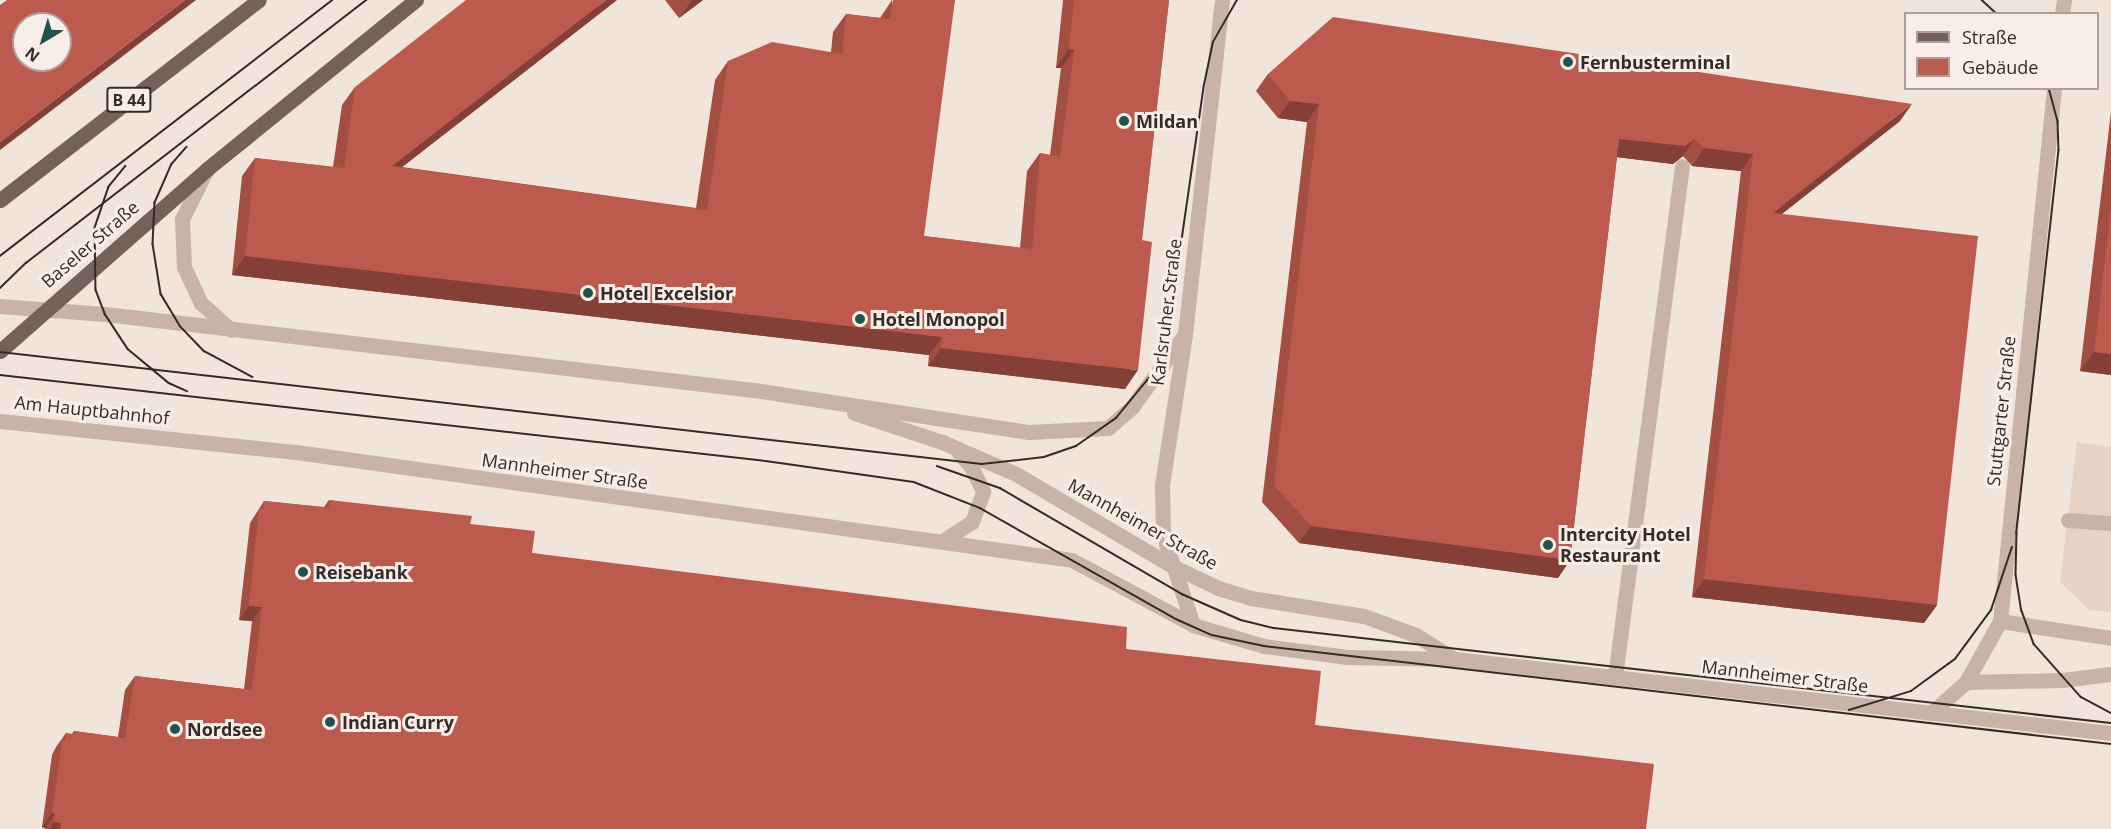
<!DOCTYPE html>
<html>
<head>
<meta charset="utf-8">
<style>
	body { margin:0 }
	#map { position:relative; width:2111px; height:829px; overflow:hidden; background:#f0e4db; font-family:"Open Sans",sans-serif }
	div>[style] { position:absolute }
	.plaza>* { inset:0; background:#e6d3c3 }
	.minor>* { height:15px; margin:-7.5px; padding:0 7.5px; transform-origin:7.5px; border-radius:7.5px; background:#c7b3a8 }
	.major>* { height:15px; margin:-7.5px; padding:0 7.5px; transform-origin:7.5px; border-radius:7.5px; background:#75605a }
	.tram>* { height:1.5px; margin:-0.75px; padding:0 0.75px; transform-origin:0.75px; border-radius:0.75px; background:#342a28 }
	.wall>* { inset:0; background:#a24e42 }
	.shaded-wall>* { inset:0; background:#844036 }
	.building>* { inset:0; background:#bc5b4d }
	.dots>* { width:16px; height:16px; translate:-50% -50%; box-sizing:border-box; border:3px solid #f8eee7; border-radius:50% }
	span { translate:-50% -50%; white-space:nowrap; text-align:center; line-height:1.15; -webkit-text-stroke:6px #f8eee7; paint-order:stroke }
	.shield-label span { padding:2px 4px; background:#f8eee7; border:2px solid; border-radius:4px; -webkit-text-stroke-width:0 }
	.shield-label { font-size:16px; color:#342a28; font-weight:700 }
	.poi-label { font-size:18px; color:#342a28; font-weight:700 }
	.left { translate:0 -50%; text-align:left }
	.street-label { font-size:18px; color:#342a28 }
	.legend { position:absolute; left:1904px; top:12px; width:195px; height:78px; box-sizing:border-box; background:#f8eee7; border:2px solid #aaa09b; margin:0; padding:8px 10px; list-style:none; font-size:18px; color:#342a28 }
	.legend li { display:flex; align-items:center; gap:12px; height:30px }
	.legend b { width:30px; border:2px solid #aaa09b }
	.north { position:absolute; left:12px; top:12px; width:60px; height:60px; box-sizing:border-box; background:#f8eee7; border:2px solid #aaa09b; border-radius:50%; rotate:218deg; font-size:16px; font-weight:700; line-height:24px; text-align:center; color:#342a28 }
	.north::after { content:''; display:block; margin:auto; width:21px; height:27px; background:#215250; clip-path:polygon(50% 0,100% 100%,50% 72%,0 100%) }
</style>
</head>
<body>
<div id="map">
	<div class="plaza">
		<div style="clip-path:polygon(2077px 442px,2111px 447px,2111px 612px,2089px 610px,2060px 582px)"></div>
	</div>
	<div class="minor">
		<div style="left:2062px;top:14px;width:14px;rotate:-82deg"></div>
		<div style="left:206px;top:171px;width:54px;rotate:116.6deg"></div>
		<div style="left:182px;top:219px;width:48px;rotate:87.6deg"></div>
		<div style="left:184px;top:267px;width:40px;rotate:65deg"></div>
		<div style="left:201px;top:303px;width:40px;rotate:42deg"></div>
		<div style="left:0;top:306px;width:105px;rotate:4.4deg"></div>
		<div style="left:105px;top:314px;width:653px;rotate:6.68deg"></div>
		<div style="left:754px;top:390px;width:278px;rotate:8.7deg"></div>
		<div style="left:1029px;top:432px;width:79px;rotate:-2.9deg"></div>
		<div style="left:1108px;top:428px;width:32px;rotate:-41deg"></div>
		<div style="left:1132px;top:407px;width:90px;rotate:-54deg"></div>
		<div style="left:854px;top:413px;width:93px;rotate:18.2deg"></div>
		<div style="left:942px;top:442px;width:81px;rotate:23.4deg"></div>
		<div style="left:1016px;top:474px;width:183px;rotate:30.5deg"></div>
		<div style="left:1174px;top:567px;width:49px;rotate:25.5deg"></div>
		<div style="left:1218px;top:588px;width:34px;rotate:17deg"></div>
		<div style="left:1251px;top:598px;width:114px;rotate:9.1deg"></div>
		<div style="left:1364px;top:616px;width:55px;rotate:20.1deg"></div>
		<div style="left:1416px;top:635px;width:45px;rotate:32.3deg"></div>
		<div style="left:0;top:421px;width:298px;rotate:6deg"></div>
		<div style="left:296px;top:452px;width:783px;rotate:7.92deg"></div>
		<div style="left:1072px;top:560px;width:137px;rotate:28.2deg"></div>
		<div style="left:1193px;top:625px;width:74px;rotate:16.5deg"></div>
		<div style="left:1264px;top:646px;width:84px;rotate:7.5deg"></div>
		<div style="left:1347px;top:657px;width:107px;rotate:1.1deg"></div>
		<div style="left:1454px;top:659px;width:661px;rotate:6.43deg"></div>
		<div style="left:2068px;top:520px;width:43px;rotate:4deg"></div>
		<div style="left:944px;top:540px;width:33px;rotate:-33deg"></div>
		<div style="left:972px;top:522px;width:33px;rotate:-70deg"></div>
		<div style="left:983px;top:491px;width:25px;rotate:-116deg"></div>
		<div style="left:972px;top:468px;width:23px;rotate:-130deg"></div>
		<div style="left:2000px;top:621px;width:112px;rotate:8.7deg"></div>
		<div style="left:1193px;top:625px;width:95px;rotate:-108.4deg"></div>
		<div style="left:1163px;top:535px;width:50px;rotate:-91.1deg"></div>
		<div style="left:1162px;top:485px;width:153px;rotate:-81.3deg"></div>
		<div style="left:1185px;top:334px;width:336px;rotate:-83.7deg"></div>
		<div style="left:1615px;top:677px;width:515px;rotate:-82.53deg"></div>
		<div style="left:1966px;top:682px;width:96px;rotate:-1.2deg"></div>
		<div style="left:2062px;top:680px;width:49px;rotate:-7deg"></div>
		<div style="left:1931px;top:713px;width:47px;rotate:-41.5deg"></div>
		<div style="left:1966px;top:682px;width:70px;rotate:-60.9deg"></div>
		<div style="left:2000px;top:621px;width:536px;rotate:-84.21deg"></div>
	</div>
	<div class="major">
		<div style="left:0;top:200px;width:327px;rotate:-37.7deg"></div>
		<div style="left:0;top:351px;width:276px;rotate:-41.3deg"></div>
		<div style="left:207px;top:169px;width:269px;rotate:-39deg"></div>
	</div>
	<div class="tram">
		<div style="left:1982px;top:0;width:21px;rotate:43deg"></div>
		<div style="left:2049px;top:88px;width:35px;rotate:75deg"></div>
		<div style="left:2058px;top:122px;width:28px;rotate:88deg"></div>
		<div style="left:2059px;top:150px;width:385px;rotate:96.3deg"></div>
		<div style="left:2017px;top:533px;width:42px;rotate:91.4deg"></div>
		<div style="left:2016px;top:575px;width:36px;rotate:81deg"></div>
		<div style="left:2022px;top:611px;width:35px;rotate:70deg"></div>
		<div style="left:2034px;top:644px;width:71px;rotate:48.4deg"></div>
		<div style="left:2081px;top:697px;width:34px;rotate:28deg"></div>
		<div style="left:187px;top:147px;width:23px;rotate:131deg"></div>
		<div style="left:172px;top:164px;width:43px;rotate:113.6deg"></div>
		<div style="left:155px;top:203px;width:41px;rotate:92.8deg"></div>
		<div style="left:153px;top:244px;width:51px;rotate:80.9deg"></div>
		<div style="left:161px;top:294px;width:37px;rotate:59deg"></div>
		<div style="left:180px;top:326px;width:35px;rotate:46deg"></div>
		<div style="left:204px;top:351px;width:55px;rotate:28deg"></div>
		<div style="left:126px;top:166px;width:27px;rotate:129deg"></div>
		<div style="left:109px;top:187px;width:43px;rotate:108.9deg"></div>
		<div style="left:95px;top:228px;width:62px;rotate:89.1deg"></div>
		<div style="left:96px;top:290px;width:26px;rotate:69deg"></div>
		<div style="left:105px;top:314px;width:42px;rotate:56.7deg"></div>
		<div style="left:128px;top:349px;width:53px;rotate:39.7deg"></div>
		<div style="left:169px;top:383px;width:20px;rotate:24deg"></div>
		<div style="left:0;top:256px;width:419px;rotate:-37.6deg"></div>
		<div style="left:0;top:288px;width:36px;rotate:-44deg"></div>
		<div style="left:26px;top:263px;width:430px;rotate:-37.7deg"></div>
		<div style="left:0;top:352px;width:988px;rotate:6.51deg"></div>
		<div style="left:982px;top:464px;width:62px;rotate:-6.4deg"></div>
		<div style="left:1044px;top:457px;width:34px;rotate:-19deg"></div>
		<div style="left:1076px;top:446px;width:49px;rotate:-35deg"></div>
		<div style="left:1116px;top:418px;width:58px;rotate:-50.6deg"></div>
		<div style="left:1153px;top:373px;width:35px;rotate:-66deg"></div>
		<div style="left:1167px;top:341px;width:259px;rotate:-81.8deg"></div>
		<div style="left:1204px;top:85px;width:44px;rotate:-78.2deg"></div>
		<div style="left:1213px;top:42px;width:48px;rotate:-60.3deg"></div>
		<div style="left:0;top:375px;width:771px;rotate:6.41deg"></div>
		<div style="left:766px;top:461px;width:149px;rotate:8.1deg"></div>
		<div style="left:914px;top:482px;width:71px;rotate:21.5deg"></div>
		<div style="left:980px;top:508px;width:225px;rotate:29.5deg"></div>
		<div style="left:1176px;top:619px;width:39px;rotate:24deg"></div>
		<div style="left:1212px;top:635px;width:53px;rotate:11.9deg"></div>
		<div style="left:1264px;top:646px;width:853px;rotate:6.6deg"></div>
		<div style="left:937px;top:466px;width:67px;rotate:19.2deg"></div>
		<div style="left:1000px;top:488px;width:211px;rotate:30.2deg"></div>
		<div style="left:1182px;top:594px;width:64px;rotate:23.8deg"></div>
		<div style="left:1241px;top:620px;width:34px;rotate:14deg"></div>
		<div style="left:1274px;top:628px;width:842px;rotate:6.48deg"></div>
		<div style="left:1849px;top:710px;width:65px;rotate:-17deg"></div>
		<div style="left:1911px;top:691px;width:54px;rotate:-36deg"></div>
		<div style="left:1955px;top:659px;width:61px;rotate:-53.7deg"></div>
		<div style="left:1991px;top:610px;width:66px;rotate:-71.6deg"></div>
	</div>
	<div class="wall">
		<div style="clip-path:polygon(617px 0,402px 167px,696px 208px,715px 80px,728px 61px,831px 52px,833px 32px,846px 14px,880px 18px,892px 0,924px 236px,1020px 248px,1027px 171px,1040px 153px,1050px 155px,1061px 68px,1056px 68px,1063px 0,1169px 0,1125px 389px,928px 366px,929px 355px,232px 275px,242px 176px,255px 158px,333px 167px,342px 105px,355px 87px)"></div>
		<div style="clip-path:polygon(665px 0,703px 0,679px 18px)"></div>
		<div style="clip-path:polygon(1268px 74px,1900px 121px,1782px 214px,1937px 605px,1924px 623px,1692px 597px,1741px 171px,1692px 166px,1683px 156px,1673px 164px,1617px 157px,1570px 560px,1558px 578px,1299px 543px,1262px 502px,1307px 122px,1278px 118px,1256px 91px)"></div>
		<div style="clip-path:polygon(2111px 112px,2111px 375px,2080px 371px)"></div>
		<div style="clip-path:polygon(329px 500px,470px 524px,532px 553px,1126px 649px,1315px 725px,1646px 829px,45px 829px,45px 828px,42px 827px,52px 755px,56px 747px,66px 733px,72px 734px,74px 731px,118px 737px,125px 690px,135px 676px,244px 689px,252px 621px,239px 620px,250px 523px,264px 501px,324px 507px)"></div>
	</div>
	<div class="shaded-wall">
		<div style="clip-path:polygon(185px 0,196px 0,0 150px,0 142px)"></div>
		<div style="clip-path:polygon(606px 0,617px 0,379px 185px,392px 166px)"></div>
		<div style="clip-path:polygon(692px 0,703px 0,679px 18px)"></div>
		<div style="clip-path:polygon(1069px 49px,1074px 50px,1061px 68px,1056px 68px)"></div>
		<div style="clip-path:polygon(1290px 101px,1319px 104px,1307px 122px,1278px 118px)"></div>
		<div style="clip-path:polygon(1912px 104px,1900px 121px,1761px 230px,1773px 213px)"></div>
		<div style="clip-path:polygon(1619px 139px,1695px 139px,1683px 156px,1673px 164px,1607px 156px)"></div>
		<div style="clip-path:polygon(1704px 148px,1753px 154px,1741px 171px,1692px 166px)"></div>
		<div style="clip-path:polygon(245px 256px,942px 337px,929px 355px,232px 275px)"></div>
		<div style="clip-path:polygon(941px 348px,1138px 370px,1125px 389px,928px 366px)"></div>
		<div style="clip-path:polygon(2094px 352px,2111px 354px,2111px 375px,2080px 371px)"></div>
		<div style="clip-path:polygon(1311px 526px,1570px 560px,1558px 578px,1299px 543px)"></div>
		<div style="clip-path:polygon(1704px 579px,1937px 605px,1924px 623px,1692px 597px)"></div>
		<div style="clip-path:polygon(249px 606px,262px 607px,252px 621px,239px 620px)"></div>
		<div style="clip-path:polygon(52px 813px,55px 814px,45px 828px,42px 827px)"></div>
		<div style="clip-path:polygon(54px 822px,61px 823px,57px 829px,49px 829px)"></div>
	</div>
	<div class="building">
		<div style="clip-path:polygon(evenodd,7px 0,185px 0,0 142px,0 5px,7px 0,24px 24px,60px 24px,60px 60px,24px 60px,24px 24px)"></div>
		<div style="clip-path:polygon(466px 0,606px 0,392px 166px,707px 210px,728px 61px,772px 42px,842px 54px,846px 14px,890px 19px,893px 0,955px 0,924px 236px,1032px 249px,1040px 153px,1060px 157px,1074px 50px,1069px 49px,1074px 0,1169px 0,1142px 240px,1152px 242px,1138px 370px,941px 348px,942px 337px,245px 256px,255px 158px,344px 168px,355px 87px)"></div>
		<div style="clip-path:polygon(1333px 17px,1912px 104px,1773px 213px,1978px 236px,1937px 605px,1704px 579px,1753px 154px,1704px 148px,1695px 139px,1685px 146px,1619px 139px,1570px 560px,1311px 526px,1274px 485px,1319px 104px,1290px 101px,1268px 74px)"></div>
		<div style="clip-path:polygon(2111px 208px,2111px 354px,2094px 352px)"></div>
		<div style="clip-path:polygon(329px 500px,472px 516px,470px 524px,535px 531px,532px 553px,1127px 627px,1126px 649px,1321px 671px,1315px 725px,1654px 764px,1646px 829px,61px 829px,61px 823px,54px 822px,55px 814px,52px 813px,62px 741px,65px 741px,66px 733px,74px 735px,74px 731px,125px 738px,135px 676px,252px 690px,262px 607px,249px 606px,259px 508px,263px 509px,264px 501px,329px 508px)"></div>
	</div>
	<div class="dots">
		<div style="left:1568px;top:62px;background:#215250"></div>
		<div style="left:1124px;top:121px;background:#215250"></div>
		<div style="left:588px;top:293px;background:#215250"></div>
		<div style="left:860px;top:319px;background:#215250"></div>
		<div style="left:1548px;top:545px;background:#215250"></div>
		<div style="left:303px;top:572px;background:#215250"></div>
		<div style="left:330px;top:722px;background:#215250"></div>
		<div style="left:175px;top:729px;background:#215250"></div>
	</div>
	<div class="shield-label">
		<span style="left:129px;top:100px">B 44</span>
	</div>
	<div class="poi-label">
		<span class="left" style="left:1580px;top:62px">Fernbusterminal</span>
		<span class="left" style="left:1136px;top:121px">Mildan</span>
		<span class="left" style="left:600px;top:293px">Hotel Excelsior</span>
		<span class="left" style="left:872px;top:319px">Hotel Monopol</span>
		<span class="left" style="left:1560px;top:545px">Intercity Hotel<br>Restaurant</span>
		<span class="left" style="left:315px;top:572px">Reisebank</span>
		<span class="left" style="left:342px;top:722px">Indian Curry</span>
		<span class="left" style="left:187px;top:729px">Nordsee</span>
	</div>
	<div class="street-label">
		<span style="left:90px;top:244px;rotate:-41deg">Baseler Straße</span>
		<span style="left:1166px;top:312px;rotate:-83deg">Karlsruher Straße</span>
		<span style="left:92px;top:410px;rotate:6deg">Am Hauptbahnhof</span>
		<span style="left:2001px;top:411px;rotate:-84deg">Stuttgarter Straße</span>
		<span style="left:565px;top:471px;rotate:8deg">Mannheimer Straße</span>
		<span style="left:1143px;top:524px;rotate:29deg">Mannheimer Straße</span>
		<span style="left:1785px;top:676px;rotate:7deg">Mannheimer Straße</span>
	</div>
	<ul class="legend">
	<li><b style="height:8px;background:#75605a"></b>Straße</li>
	<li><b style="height:16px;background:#bc5b4d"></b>Gebäude</li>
	</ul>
	<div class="north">N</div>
</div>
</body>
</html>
